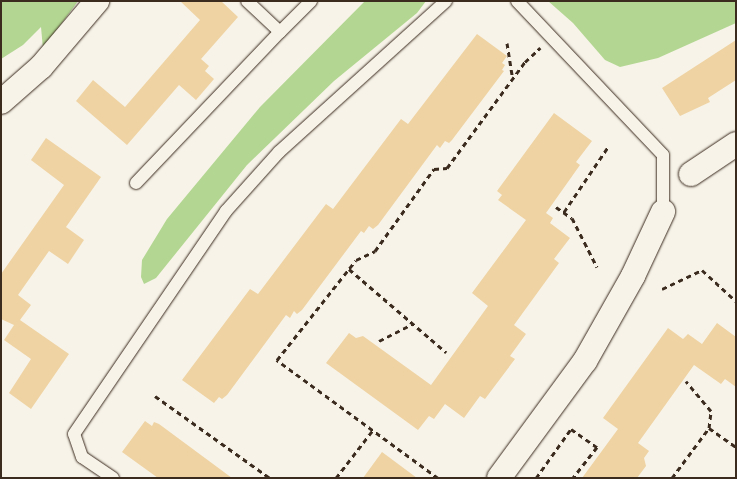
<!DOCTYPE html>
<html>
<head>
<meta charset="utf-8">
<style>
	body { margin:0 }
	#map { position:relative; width:737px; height:479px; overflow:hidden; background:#f7f3e8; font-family:"Shantell Sans",sans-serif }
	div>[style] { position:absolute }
	.green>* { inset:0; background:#b3d792 }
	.building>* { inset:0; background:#efd3a3 }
	.path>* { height:3px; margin-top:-1.5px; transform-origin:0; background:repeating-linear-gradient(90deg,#3b2a1e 0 5px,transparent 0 9px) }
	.roads { filter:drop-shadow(0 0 1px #3b2a1e) drop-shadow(0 0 1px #3b2a1e) }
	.lane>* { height:12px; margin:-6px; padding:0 6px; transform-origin:6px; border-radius:6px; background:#f7f3e8 }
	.street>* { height:24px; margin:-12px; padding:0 12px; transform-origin:12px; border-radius:12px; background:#f7f3e8 }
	span { translate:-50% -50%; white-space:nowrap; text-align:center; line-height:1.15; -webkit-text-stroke:4px #f7f3e8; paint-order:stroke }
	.frame { position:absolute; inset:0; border:2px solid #3b2a1e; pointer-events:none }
</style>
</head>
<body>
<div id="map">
	<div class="green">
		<div style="clip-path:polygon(1px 1px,78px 1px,43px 49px,41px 27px,23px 45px,1px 59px)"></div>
		<div style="clip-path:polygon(365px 1px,426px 1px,417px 13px,334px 81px,247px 165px,156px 278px,144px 284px,141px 277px,142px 260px,167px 219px,260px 107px)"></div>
		<div style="clip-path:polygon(548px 1px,736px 1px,736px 23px,658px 58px,620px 67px,605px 60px,573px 23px)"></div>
	</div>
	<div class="building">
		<div style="clip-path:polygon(180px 1px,221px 1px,238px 17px,201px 59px,209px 66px,205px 71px,214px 79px,196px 100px,179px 85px,127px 145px,76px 101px,93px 80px,125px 107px,200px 20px)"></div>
		<div style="clip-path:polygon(477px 34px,507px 56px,502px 63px,505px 65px,502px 70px,504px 71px,452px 140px,449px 143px,445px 141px,440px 148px,437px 145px,378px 225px,373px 229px,369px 226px,364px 233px,361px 231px,302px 310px,297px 314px,294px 311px,290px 318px,286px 315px,227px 395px,222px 399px,219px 397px,214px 403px,182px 380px,250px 289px,258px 294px,326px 204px,333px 209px,401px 119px,408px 124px)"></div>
		<div style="clip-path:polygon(736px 40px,736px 80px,708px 98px,710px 102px,680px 116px,662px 88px)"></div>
		<div style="clip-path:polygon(554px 113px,592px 141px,576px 162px,580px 165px,546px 213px,553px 218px,550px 223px,570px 238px,554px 259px,559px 263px,514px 325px,526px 334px,510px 356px,515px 359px,485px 399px,480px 396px,464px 418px,445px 404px,434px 419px,429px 416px,418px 430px,326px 363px,349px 333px,356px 338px,363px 336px,431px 385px,488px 306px,472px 293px,526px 220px,498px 200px,502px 195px,497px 191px)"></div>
		<div style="clip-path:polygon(46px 138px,101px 177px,66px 227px,84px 240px,68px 264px,49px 251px,18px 295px,31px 305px,20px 320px,69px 354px,31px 409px,9px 393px,31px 359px,4px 340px,14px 325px,1px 319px,1px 274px,64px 185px,31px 160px)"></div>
		<div style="clip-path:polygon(717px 323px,736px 337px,736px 387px,725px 379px,721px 384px,694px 365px,638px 443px,649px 451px,644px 458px,646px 466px,637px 478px,582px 478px,618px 429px,603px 418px,668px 328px,683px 339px,688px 334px,702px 344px)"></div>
		<div style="clip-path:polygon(145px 421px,152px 426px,154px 422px,159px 424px,232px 478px,158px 478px,122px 452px)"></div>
		<div style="clip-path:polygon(382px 452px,417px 478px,363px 478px)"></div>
	</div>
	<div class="path">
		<div style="left:507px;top:43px;width:36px;rotate:81deg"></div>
		<div style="left:556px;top:207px;width:19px;rotate:35deg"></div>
		<div style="left:572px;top:218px;width:55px;rotate:63deg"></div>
		<div style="left:564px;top:212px;width:78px;rotate:-55.9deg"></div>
		<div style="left:349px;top:269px;width:128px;rotate:40.6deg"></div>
		<div style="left:662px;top:289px;width:44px;rotate:-25.4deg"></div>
		<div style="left:702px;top:270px;width:46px;rotate:42.4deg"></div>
		<div style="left:379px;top:341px;width:38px;rotate:-27deg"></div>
		<div style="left:155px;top:396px;width:141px;rotate:35.5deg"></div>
		<div style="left:709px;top:428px;width:33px;rotate:35deg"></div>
		<div style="left:336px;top:478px;width:61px;rotate:-52.4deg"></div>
		<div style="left:438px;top:478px;width:200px;rotate:-143.8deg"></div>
		<div style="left:277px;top:360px;width:127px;rotate:-51.7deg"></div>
		<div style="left:356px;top:260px;width:21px;rotate:-25deg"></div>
		<div style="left:375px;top:251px;width:101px;rotate:-54.3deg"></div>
		<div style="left:434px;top:169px;width:13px;rotate:-4deg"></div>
		<div style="left:447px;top:168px;width:132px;rotate:-53.7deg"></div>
		<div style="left:525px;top:62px;width:21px;rotate:-43deg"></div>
		<div style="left:536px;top:478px;width:60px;rotate:-54.5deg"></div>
		<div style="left:571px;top:429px;width:32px;rotate:35deg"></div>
		<div style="left:597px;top:447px;width:39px;rotate:128deg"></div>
		<div style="left:672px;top:478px;width:62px;rotate:-53.5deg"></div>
		<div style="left:709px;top:428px;width:17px;rotate:-83deg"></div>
		<div style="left:711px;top:411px;width:39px;rotate:-130deg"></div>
	</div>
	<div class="roads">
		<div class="lane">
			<div style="left:517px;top:1px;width:212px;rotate:46.5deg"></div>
			<div style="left:663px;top:155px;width:57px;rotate:90deg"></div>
			<div style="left:280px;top:32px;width:44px;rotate:-45deg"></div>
			<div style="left:136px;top:183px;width:209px;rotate:-46.4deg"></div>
			<div style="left:280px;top:32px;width:45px;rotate:-136.8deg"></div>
			<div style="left:113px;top:478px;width:37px;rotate:-146deg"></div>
			<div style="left:82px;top:457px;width:24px;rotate:-109deg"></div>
			<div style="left:74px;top:434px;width:270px;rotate:-55.7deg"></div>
			<div style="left:226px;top:211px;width:79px;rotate:-48.1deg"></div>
			<div style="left:279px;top:152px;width:225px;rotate:-42.1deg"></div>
		</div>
		<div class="street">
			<div style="left:1px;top:102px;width:53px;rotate:-41.2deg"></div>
			<div style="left:41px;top:67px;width:87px;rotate:-49.7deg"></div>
			<div style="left:691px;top:174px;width:54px;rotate:-33.7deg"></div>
			<div style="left:499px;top:478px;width:145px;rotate:-53.7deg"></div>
			<div style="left:585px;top:361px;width:98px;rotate:-60.5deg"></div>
			<div style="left:633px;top:276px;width:71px;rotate:-64.9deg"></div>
		</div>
	</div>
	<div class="frame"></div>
</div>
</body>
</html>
